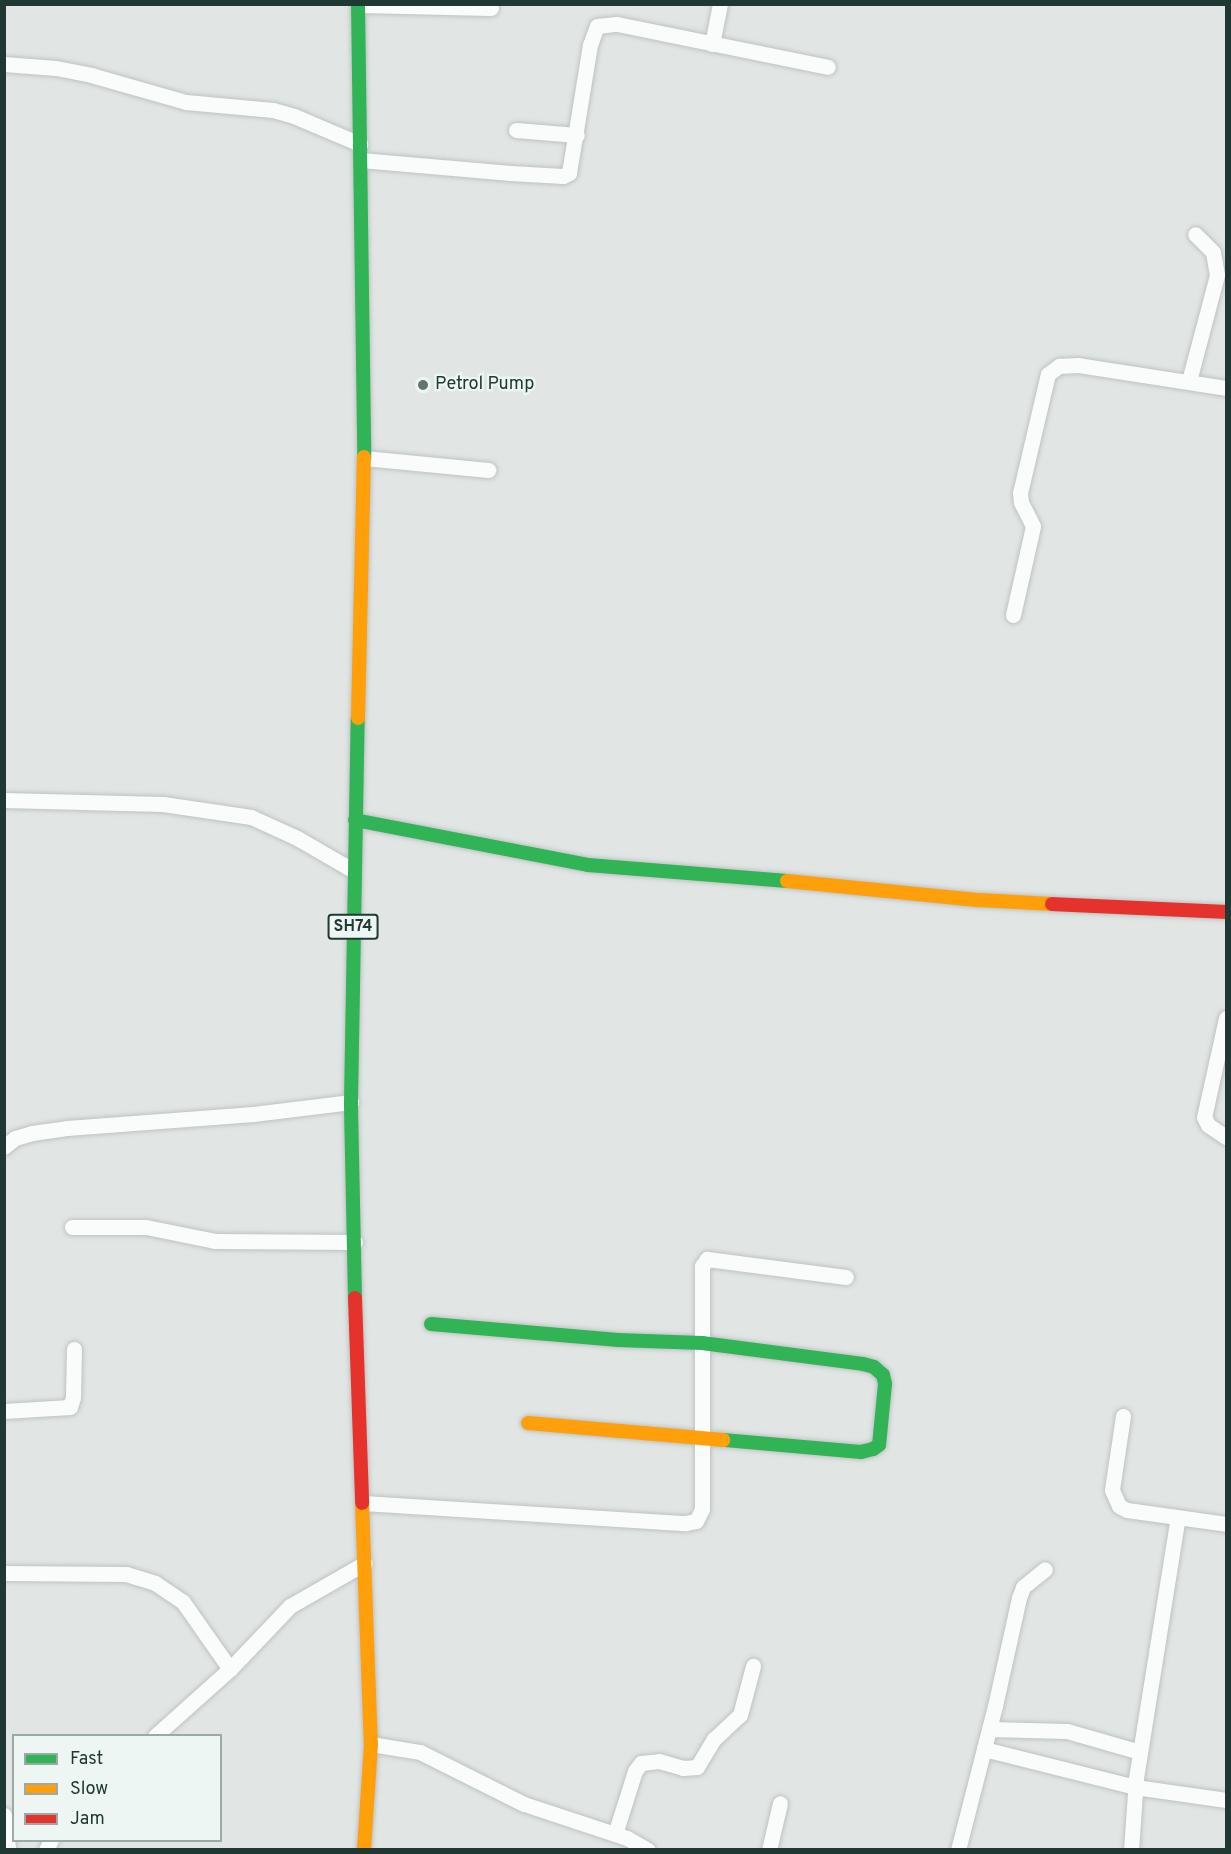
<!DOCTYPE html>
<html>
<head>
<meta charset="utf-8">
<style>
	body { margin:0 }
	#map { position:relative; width:1231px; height:1854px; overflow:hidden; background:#e1e6e4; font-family:Overpass,sans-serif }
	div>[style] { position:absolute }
	.roads { filter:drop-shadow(0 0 2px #bec3c1) drop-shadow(0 0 2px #bec3c1) }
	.street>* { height:15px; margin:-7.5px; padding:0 7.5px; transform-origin:7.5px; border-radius:7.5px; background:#fafbfb }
	.fast>* { height:14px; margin:-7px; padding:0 7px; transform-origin:7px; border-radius:7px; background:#30b455 }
	.slow>* { height:14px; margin:-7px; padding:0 7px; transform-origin:7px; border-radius:7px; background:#ff9f0a }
	.jam>* { height:14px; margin:-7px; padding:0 7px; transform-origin:7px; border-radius:7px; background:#e5322d }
	.dots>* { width:16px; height:16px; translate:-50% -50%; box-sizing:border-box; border:3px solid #eef6f3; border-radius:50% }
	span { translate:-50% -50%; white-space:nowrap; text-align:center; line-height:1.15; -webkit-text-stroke:4.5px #eef6f3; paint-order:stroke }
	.shield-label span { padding:2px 4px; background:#eef6f3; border:2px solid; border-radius:4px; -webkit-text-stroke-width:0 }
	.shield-label { font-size:16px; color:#203833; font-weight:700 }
	.poi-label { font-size:18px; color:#203833 }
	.left { translate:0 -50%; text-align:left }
	.frame { position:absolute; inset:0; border:6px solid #203833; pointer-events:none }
	.legend { position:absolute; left:12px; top:1734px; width:210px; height:108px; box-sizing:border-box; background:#eef6f3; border:2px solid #9caaa6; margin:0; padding:8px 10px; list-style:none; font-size:18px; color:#203833 }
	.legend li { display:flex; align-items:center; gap:12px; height:30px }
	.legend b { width:30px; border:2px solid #9caaa6 }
</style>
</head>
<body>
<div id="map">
	<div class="roads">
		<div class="street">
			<div style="left:358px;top:5px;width:133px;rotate:1.3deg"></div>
			<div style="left:712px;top:44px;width:41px;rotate:-78.7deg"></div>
			<div style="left:4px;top:64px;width:52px;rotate:4.4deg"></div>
			<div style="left:56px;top:68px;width:36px;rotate:11deg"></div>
			<div style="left:91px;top:75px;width:99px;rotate:15.9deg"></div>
			<div style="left:186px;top:102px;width:87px;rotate:5.3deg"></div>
			<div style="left:273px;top:110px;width:22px;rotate:16deg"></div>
			<div style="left:294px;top:116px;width:72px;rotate:23deg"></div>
			<div style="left:516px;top:130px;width:61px;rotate:4.7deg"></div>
			<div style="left:361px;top:160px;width:150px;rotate:5deg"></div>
			<div style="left:510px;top:173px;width:53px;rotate:3.2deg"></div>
			<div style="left:563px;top:176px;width:7px;rotate:-27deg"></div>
			<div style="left:569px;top:173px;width:130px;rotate:-80.7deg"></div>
			<div style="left:590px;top:45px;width:20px;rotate:-70deg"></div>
			<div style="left:597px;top:26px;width:20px;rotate:-6deg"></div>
			<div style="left:617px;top:24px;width:215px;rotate:11.5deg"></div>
			<div style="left:1189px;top:381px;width:110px;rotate:-75.2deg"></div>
			<div style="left:1217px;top:275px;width:23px;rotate:-100deg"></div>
			<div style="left:1213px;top:252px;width:25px;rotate:-135deg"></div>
			<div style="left:364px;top:458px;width:125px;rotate:5.5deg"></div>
			<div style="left:1013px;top:615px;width:91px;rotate:-77.3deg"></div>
			<div style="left:1033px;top:526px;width:27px;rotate:-117deg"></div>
			<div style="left:1021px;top:502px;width:9px;rotate:-96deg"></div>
			<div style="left:1020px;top:493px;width:122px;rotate:-76.8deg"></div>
			<div style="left:1048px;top:374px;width:14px;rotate:-36deg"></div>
			<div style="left:1059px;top:366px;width:19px;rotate:-3deg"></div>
			<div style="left:1078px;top:365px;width:150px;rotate:8.8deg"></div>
			<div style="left:4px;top:800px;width:159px;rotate:1.4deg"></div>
			<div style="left:163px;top:804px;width:89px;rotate:8.4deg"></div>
			<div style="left:251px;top:817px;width:51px;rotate:24.5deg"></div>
			<div style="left:297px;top:838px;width:66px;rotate:30.1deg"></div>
			<div style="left:1226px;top:1018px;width:101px;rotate:102.5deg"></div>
			<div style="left:1204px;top:1117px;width:9px;rotate:63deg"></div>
			<div style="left:1208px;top:1125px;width:22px;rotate:34deg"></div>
			<div style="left:4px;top:1147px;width:14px;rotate:-39deg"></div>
			<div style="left:15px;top:1138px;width:18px;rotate:-16deg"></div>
			<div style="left:32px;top:1133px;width:35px;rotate:-8deg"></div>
			<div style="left:67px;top:1128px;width:187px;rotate:-4.3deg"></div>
			<div style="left:253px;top:1114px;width:99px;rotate:-7deg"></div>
			<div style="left:72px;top:1227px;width:74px"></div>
			<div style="left:146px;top:1227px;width:70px;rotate:11.5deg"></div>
			<div style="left:215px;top:1241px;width:140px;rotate:0.4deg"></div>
			<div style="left:4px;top:1411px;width:66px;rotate:-3.5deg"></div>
			<div style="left:70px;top:1407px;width:10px;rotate:-73deg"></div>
			<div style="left:73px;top:1397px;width:48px;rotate:-88.8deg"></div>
			<div style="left:1123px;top:1416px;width:75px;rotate:98.5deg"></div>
			<div style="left:1112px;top:1490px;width:17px;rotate:66deg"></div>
			<div style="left:1119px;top:1506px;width:9px;rotate:27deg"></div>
			<div style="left:1127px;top:1510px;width:100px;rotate:8deg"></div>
			<div style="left:363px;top:1503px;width:323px;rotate:3.6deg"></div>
			<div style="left:685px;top:1523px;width:11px;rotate:-10deg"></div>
			<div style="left:696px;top:1521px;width:13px;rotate:-63deg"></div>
			<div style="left:702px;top:1509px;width:243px;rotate:-90deg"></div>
			<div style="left:702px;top:1266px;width:9px;rotate:-54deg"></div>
			<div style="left:707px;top:1259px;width:140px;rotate:7.4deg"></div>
			<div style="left:4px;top:1573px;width:122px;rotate:0.5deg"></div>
			<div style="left:126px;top:1574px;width:30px;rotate:17deg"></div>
			<div style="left:155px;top:1583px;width:34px;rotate:34deg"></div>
			<div style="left:183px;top:1602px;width:82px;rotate:55deg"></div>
			<div style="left:989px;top:1729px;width:78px;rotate:1.5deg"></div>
			<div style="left:1067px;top:1731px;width:76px;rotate:16deg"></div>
			<div style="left:155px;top:1736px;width:101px;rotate:-41.8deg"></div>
			<div style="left:230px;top:1669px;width:87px;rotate:-46.4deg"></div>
			<div style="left:290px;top:1606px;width:86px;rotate:-29.8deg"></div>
			<div style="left:371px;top:1744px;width:50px;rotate:9.3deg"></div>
			<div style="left:420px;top:1752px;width:116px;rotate:26.6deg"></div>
			<div style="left:524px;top:1804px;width:108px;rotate:18.3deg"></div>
			<div style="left:627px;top:1838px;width:24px;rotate:30deg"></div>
			<div style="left:984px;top:1749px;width:156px;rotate:14.1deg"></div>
			<div style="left:1135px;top:1787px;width:92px;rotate:8.1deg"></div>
			<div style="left:4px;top:1815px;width:35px;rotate:83deg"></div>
			<div style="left:615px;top:1834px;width:66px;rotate:-72.4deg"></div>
			<div style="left:635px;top:1771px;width:10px;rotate:-53deg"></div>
			<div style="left:641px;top:1763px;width:18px;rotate:-6deg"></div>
			<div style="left:659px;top:1761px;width:25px;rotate:16deg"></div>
			<div style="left:683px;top:1768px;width:14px;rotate:-4deg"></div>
			<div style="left:697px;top:1767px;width:33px;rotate:-59deg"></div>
			<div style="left:714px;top:1739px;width:35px;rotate:-43deg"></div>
			<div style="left:740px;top:1715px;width:51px;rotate:-75.1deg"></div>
			<div style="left:46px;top:1850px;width:11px;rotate:-63deg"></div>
			<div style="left:769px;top:1850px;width:48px;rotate:-76.8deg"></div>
			<div style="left:958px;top:1850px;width:149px;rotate:-75.6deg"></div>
			<div style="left:995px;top:1706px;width:111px;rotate:-77.5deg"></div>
			<div style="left:1019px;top:1598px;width:12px;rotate:-70deg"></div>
			<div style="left:1023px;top:1587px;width:28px;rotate:-39deg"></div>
			<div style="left:1131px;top:1850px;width:72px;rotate:-86deg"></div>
			<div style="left:1136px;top:1778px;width:264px;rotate:-80.9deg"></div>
		</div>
		<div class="fast">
			<div style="left:358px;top:4px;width:453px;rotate:89.2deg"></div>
			<div style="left:355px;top:820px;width:237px;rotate:10.9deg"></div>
			<div style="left:588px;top:865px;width:200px;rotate:4.6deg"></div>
			<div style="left:355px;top:1298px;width:196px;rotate:-91.2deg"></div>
			<div style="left:351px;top:1102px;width:384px;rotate:-89deg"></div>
			<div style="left:431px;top:1324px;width:188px;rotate:4.9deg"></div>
			<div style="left:618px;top:1340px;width:84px;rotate:2deg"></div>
			<div style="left:702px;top:1343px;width:162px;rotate:7.4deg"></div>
			<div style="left:863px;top:1364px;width:11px;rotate:15deg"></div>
			<div style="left:874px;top:1367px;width:12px;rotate:42deg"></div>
			<div style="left:883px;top:1375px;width:9px;rotate:77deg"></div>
			<div style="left:885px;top:1384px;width:61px;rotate:95.6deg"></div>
			<div style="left:879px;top:1445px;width:7px;rotate:146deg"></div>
			<div style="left:873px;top:1449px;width:12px;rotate:166deg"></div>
			<div style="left:861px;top:1452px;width:139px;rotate:-175deg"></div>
		</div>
		<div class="slow">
			<div style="left:358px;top:718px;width:261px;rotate:-88.7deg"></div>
			<div style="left:787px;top:881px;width:193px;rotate:5.7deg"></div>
			<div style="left:979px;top:900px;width:73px;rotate:3.1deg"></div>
			<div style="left:528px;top:1423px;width:196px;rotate:5deg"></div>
			<div style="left:362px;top:1503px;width:241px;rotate:87.9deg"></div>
			<div style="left:371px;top:1744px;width:106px;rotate:93.8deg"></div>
		</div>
		<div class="jam">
			<div style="left:1052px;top:904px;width:174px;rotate:2.6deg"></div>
			<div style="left:355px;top:1298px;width:205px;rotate:88deg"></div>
		</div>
	</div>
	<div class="dots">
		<div style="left:423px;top:385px;background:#647571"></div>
	</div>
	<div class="shield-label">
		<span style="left:353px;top:927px">SH74</span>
	</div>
	<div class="poi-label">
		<span class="left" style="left:435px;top:385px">Petrol Pump</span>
	</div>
	<div class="frame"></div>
	<ul class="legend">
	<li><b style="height:8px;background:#30b455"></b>Fast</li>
	<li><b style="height:8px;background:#ff9f0a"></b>Slow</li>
	<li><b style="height:8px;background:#e5322d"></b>Jam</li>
	</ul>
</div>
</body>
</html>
